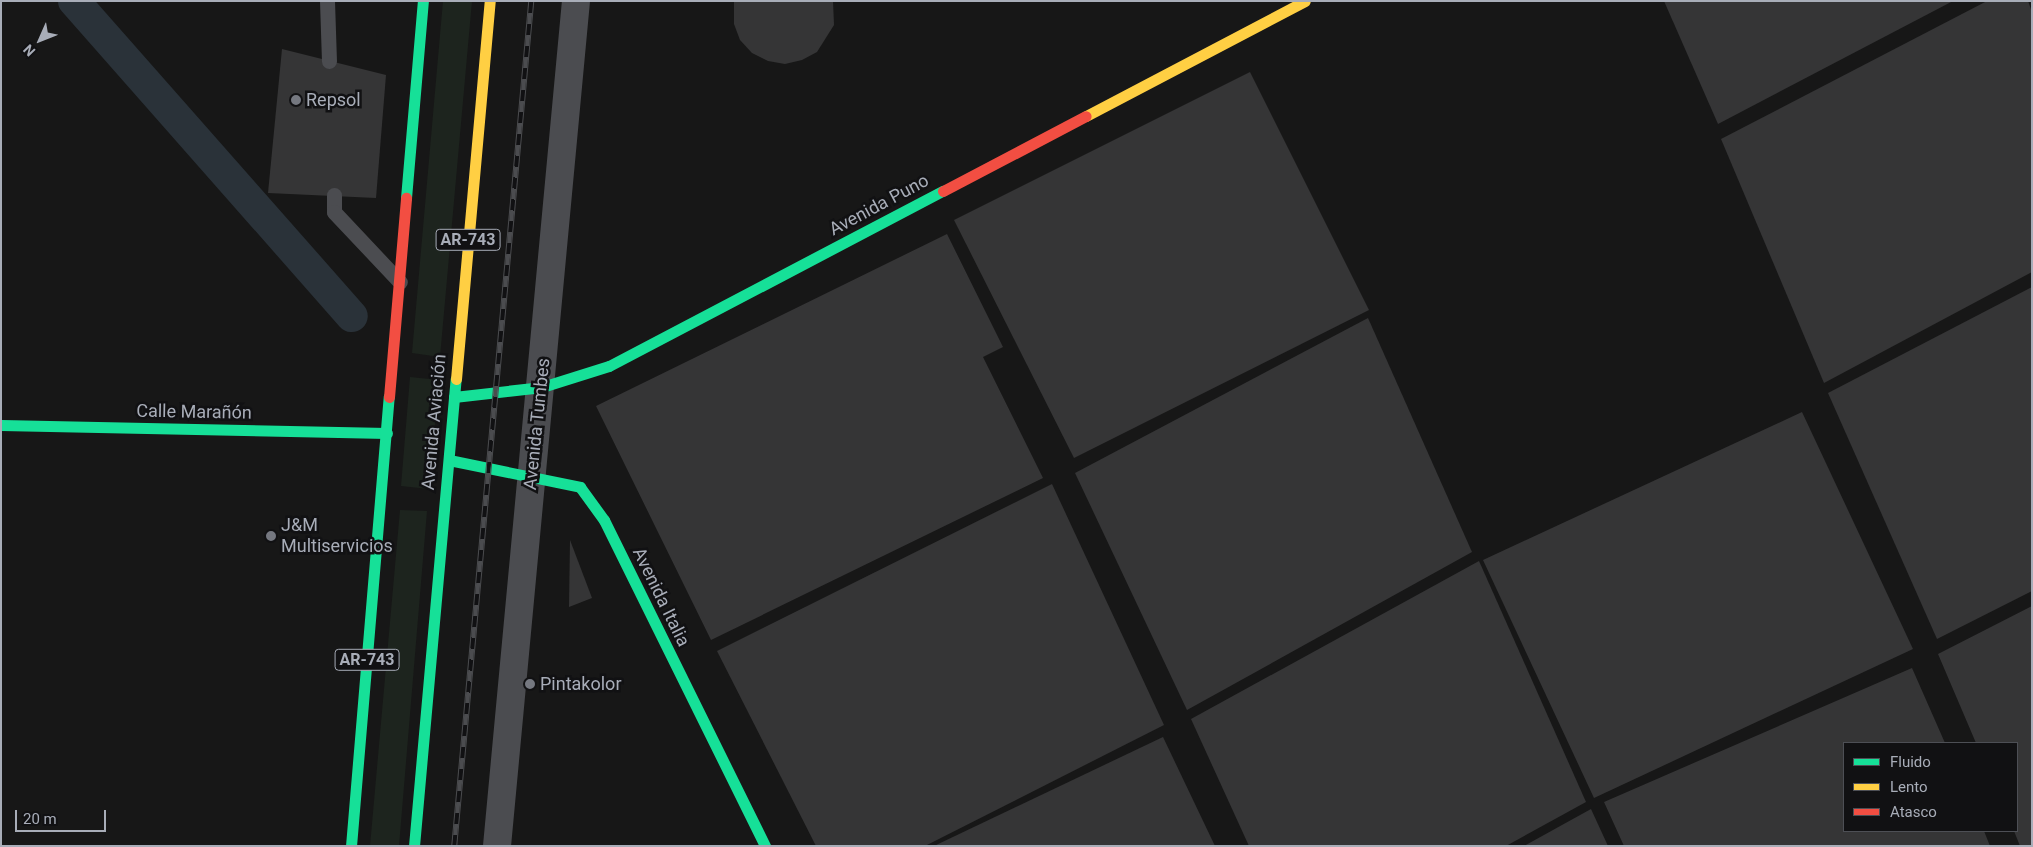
<!DOCTYPE html>
<html>
<head>
<meta charset="utf-8">
<style>
	body { margin:0 }
	#map { position:relative; width:2033px; height:847px; overflow:hidden; background:#171717; font-family:Roboto,sans-serif }
	div>[style] { position:absolute }
	.green>* { inset:0; background:#1d241e }
	.canal>* { height:32px; margin:-16px; padding:0 16px; transform-origin:16px; border-radius:16px; background:#2a3239 }
	.building>* { inset:0; background:#353536 }
	.lane>* { height:15px; margin:-7.5px; padding:0 7.5px; transform-origin:7.5px; border-radius:7.5px; background:#4b4c50 }
	.street>* { height:28px; margin:-14px; padding:0 14px; transform-origin:14px; border-radius:14px; background:#4b4c50 }
	.fast>* { height:11px; margin:-5.5px; padding:0 5.5px; transform-origin:5.5px; border-radius:5.5px; background:#16e098 }
	.slow>* { height:11px; margin:-5.5px; padding:0 5.5px; transform-origin:5.5px; border-radius:5.5px; background:#ffcf43 }
	.jam>* { height:11px; margin:-5.5px; padding:0 5.5px; transform-origin:5.5px; border-radius:5.5px; background:#f24e42 }
	.rail>* { height:5.5px; margin-top:-2.75px; transform-origin:0; background:repeating-linear-gradient(90deg,#111113 0 11px,#4b4c4f 0 22px); box-sizing:border-box; border-block:1px solid #4b4c4f }
	.dots>* { width:14px; height:14px; translate:-50% -50%; box-sizing:border-box; border:2px solid #111113; border-radius:50% }
	span { translate:-50% -50%; white-space:nowrap; text-align:center; line-height:1.15; -webkit-text-stroke:5px #111113; paint-order:stroke }
	.shield-label span { padding:1px 4px; background:#111113; border:1px solid; border-radius:4px; -webkit-text-stroke-width:0 }
	.shield-label { font-size:16px; color:#a8adb8; font-weight:700 }
	.poi-label { font-size:18px; color:#a8adb8 }
	.left { translate:0 -50%; text-align:left }
	.street-label { font-size:18px; color:#a8adb8 }
	.frame { position:absolute; inset:0; border:2px solid #a8adb8; pointer-events:none }
	.legend { position:absolute; left:1843px; top:742px; width:175px; height:90px; box-sizing:border-box; background:#111113; border:1px solid #4d4f55; margin:0; padding:6px 9px; list-style:none; font-size:15px; color:#a8adb8 }
	.legend li { display:flex; align-items:center; gap:10px; height:25px }
	.legend b { width:25px; border:1px solid #4d4f55 }
	.north { position:absolute; left:15px; top:15px; width:50px; height:50px; -webkit-text-stroke:4px #111113; paint-order:stroke; rotate:226deg; font-size:14px; font-weight:700; line-height:20px; text-align:center; color:#a8adb8 }
	.north::after { content:''; display:block; margin:auto; width:18px; height:22px; background:#a8adb8; clip-path:polygon(50% 0,100% 100%,50% 72%,0 100%) }
	.scale { position:absolute; left:15px; top:810px; width:91px; height:22px; box-sizing:border-box; border:2px solid #a8adb8; border-top:0; padding-left:6px; font-size:15px; line-height:18px; white-space:nowrap; color:#a8adb8; -webkit-text-stroke:4px #111113; paint-order:stroke }
</style>
</head>
<body>
<div id="map">
	<div class="green">
		<div style="clip-path:polygon(443px 1px,472px 1px,440px 357px,412px 353px)"></div>
		<div style="clip-path:polygon(410px 377px,439px 380px,429px 489px,401px 486px)"></div>
		<div style="clip-path:polygon(400px 510px,427px 511px,399px 846px,370px 846px)"></div>
	</div>
	<div class="canal">
		<div style="left:74px;top:1px;width:420px;rotate:48.6deg"></div>
	</div>
	<div class="building">
		<div style="clip-path:polygon(734px 1px,833px 1px,834px 25px,817px 52px,802px 60px,785px 64px,768px 61px,752px 53px,740px 40px,734px 24px)"></div>
		<div style="clip-path:polygon(1664px 1px,1953px 1px,1718px 124px)"></div>
		<div style="clip-path:polygon(1987px 1px,2028px 1px,2032px 12px,2032px 272px,1824px 383px,1721px 139px)"></div>
		<div style="clip-path:polygon(282px 49px,386px 75px,376px 198px,268px 193px)"></div>
		<div style="clip-path:polygon(1250px 72px,1369px 310px,1074px 458px,954px 220px)"></div>
		<div style="clip-path:polygon(947px 234px,1003px 347px,983px 357px,1043px 478px,711px 640px,596px 406px)"></div>
		<div style="clip-path:polygon(2032px 287px,2032px 591px,1937px 639px,1828px 393px)"></div>
		<div style="clip-path:polygon(1368px 318px,1472px 552px,1187px 710px,1075px 473px)"></div>
		<div style="clip-path:polygon(1802px 412px,1913px 649px,1594px 798px,1483px 560px)"></div>
		<div style="clip-path:polygon(1052px 484px,1164px 725px,925px 846px,816px 846px,717px 651px)"></div>
		<div style="clip-path:polygon(570px 540px,592px 598px,569px 607px)"></div>
		<div style="clip-path:polygon(1479px 561px,1586px 802px,1506px 846px,1249px 846px,1191px 719px)"></div>
		<div style="clip-path:polygon(2032px 606px,2032px 846px,2020px 846px,2014px 831px,2017px 831px,2017px 743px,1976px 743px,1938px 654px)"></div>
		<div style="clip-path:polygon(1912px 668px,1945px 743px,1844px 743px,1844px 831px,1984px 831px,1990px 846px,1624px 846px,1604px 802px)"></div>
		<div style="clip-path:polygon(1163px 737px,1215px 846px,934px 846px)"></div>
		<div style="clip-path:polygon(1591px 809px,1608px 846px,1524px 846px)"></div>
	</div>
	<div class="lane">
		<div style="left:327px;top:1px;width:60px;rotate:88.1deg"></div>
		<div style="left:334px;top:195px;width:17px;rotate:90deg"></div>
		<div style="left:334px;top:212px;width:96px;rotate:46.7deg"></div>
	</div>
	<div class="street">
		<div style="left:497px;top:846px;width:849px;rotate:-84.66deg"></div>
	</div>
	<div class="fast">
		<div style="left:406px;top:198px;width:198px;rotate:-85.1deg"></div>
		<div style="left:454px;top:397px;width:89px;rotate:-6.5deg"></div>
		<div style="left:542px;top:387px;width:70px;rotate:-17.4deg"></div>
		<div style="left:609px;top:366px;width:377px;rotate:-27.7deg"></div>
		<div style="left:1px;top:425px;width:386px;rotate:1.2deg"></div>
		<div style="left:449px;top:460px;width:134px;rotate:11.6deg"></div>
		<div style="left:580px;top:487px;width:41px;rotate:54deg"></div>
		<div style="left:604px;top:520px;width:364px;rotate:63.7deg"></div>
		<div style="left:351px;top:846px;width:451px;rotate:-85.2deg"></div>
		<div style="left:414px;top:846px;width:469px;rotate:-84.9deg"></div>
	</div>
	<div class="slow">
		<div style="left:1086px;top:116px;width:247px;rotate:-27.7deg"></div>
		<div style="left:456px;top:379px;width:380px;rotate:-84.9deg"></div>
	</div>
	<div class="jam">
		<div style="left:943px;top:191px;width:161px;rotate:-27.7deg"></div>
		<div style="left:389px;top:397px;width:200px;rotate:-85.1deg"></div>
	</div>
	<div class="rail">
		<div style="left:454px;top:846px;width:849px;rotate:-84.79deg"></div>
	</div>
	<div class="dots">
		<div style="left:296px;top:100px;background:#757880"></div>
		<div style="left:271px;top:536px;background:#757880"></div>
		<div style="left:530px;top:684px;background:#757880"></div>
	</div>
	<div class="shield-label">
		<span style="left:468px;top:240px">AR-743</span>
		<span style="left:367px;top:660px">AR-743</span>
	</div>
	<div class="poi-label">
		<span class="left" style="left:306px;top:100px">Repsol</span>
		<span class="left" style="left:281px;top:536px">J&amp;M<br>Multiservicios</span>
		<span class="left" style="left:540px;top:684px">Pintakolor</span>
	</div>
	<div class="street-label">
		<span style="left:879px;top:205px;rotate:-28deg">Avenida Puno</span>
		<span style="left:194px;top:412px;rotate:1deg">Calle Marañón</span>
		<span style="left:434px;top:422px;rotate:-85deg">Avenida Aviación</span>
		<span style="left:537px;top:424px;rotate:-84deg">Avenida Tumbes</span>
		<span style="left:661px;top:597px;rotate:64deg">Avenida Italia</span>
	</div>
	<div class="frame"></div>
	<ul class="legend">
	<li><b style="height:6px;background:#16e098"></b>Fluido</li>
	<li><b style="height:6px;background:#ffcf43"></b>Lento</li>
	<li><b style="height:6px;background:#f24e42"></b>Atasco</li>
	</ul>
	<div class="north">N</div>
	<div class="scale">20 m</div>
</div>
</body>
</html>
